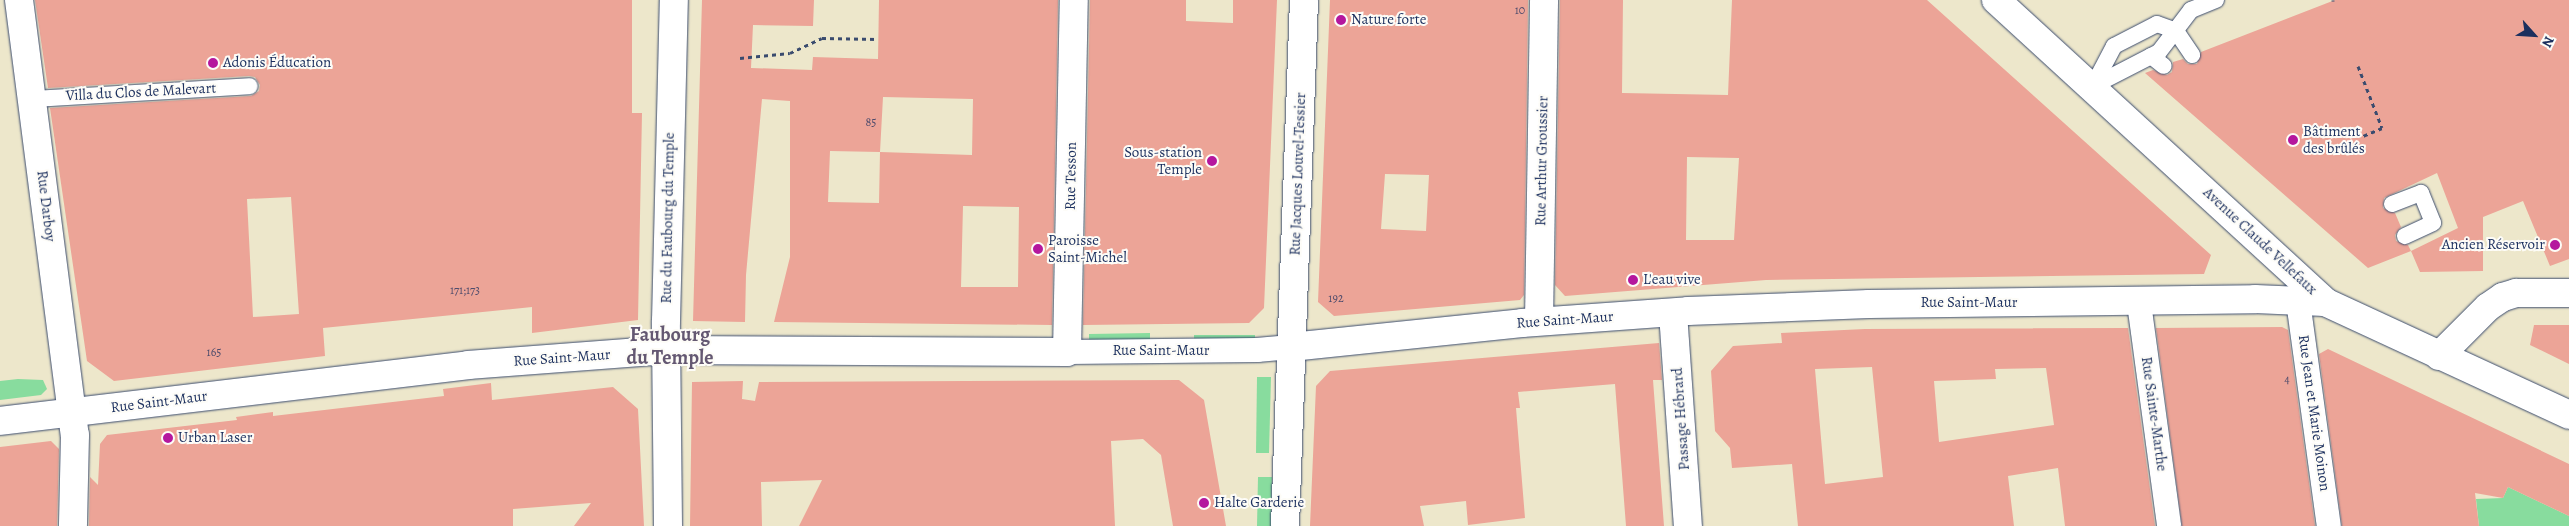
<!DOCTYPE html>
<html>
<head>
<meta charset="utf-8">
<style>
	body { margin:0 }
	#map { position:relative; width:2569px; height:526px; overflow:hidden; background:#ede7cb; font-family:Alegreya,serif }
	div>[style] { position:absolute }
	.green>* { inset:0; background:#88dc9e }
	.building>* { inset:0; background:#eca497 }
	.path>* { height:3px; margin-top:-1.5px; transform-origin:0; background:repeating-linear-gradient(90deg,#3a4b6e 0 4px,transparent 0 8px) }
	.roads { filter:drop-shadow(0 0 1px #3a4b6e) drop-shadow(0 0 1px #3a4b6e) }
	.service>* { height:16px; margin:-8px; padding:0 8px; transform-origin:8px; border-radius:8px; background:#fff }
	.pedestrian>* { height:24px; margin:-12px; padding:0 12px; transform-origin:12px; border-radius:12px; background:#fff }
	.minor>* { height:28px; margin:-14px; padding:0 14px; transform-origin:14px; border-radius:14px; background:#fff }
	.tertiary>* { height:28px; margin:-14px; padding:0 14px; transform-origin:14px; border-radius:14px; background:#fff }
	.dots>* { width:14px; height:14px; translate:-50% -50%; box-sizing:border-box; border:2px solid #fdfcf7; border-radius:50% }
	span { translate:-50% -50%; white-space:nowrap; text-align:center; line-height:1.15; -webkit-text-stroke:4px #fdfcf7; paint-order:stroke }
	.number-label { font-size:12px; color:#4f4c6c }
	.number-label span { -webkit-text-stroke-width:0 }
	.poi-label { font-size:15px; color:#1b2f5e }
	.left { translate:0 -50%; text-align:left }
	.right { translate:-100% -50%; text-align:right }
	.street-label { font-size:15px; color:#1b2f5e }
	.district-label { font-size:20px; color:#645872; font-weight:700 }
	.north { position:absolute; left:2509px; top:10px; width:50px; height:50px; -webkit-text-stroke:4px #fdfcf7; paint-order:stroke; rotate:116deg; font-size:14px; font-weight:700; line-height:20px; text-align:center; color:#1b2f5e }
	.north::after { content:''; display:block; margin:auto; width:18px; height:22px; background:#1b2f5e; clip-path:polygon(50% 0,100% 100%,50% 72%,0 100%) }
</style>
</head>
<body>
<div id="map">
	<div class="green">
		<div style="clip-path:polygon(1150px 333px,1150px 342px,1089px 343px,1089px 334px)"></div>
		<div style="clip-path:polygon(1194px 335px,1255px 335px,1255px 343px,1194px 344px)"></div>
		<div style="clip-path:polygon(1257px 377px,1271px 377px,1269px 453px,1256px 453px)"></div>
		<div style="clip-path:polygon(18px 379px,43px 380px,47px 389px,41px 395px,0 400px,0 381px)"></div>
		<div style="clip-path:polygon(1258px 477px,1272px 477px,1271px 526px,1257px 526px)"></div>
		<div style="clip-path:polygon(2508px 487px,2569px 516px,2569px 526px,2479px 526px,2476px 499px,2503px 498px)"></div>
	</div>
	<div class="building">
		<div style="clip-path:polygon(evenodd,35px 0,632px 0,632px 113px,642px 113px,638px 320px,532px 333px,532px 307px,323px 328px,325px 356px,114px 381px,87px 361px,50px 108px,251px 96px,259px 91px,260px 85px,255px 77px,249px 76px,48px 88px,35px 0,291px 197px,299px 314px,253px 317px,247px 199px,291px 197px)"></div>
		<div style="clip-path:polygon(evenodd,702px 0,814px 0,813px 26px,753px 25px,751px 68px,812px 70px,813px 57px,878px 59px,879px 0,1058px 0,1052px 325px,774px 322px,790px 257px,790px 101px,762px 99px,746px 275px,745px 322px,693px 321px,702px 0,883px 97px,973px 99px,972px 155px,880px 152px,879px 203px,828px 202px,830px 151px,880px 152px,883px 97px,702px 0,963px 206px,1019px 207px,1018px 287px,961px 287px,963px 206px)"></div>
		<div style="clip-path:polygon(1090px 0,1186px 0,1186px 21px,1233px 23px,1233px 0,1277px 0,1264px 308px,1249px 323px,1083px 325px)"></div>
		<div style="clip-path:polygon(evenodd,1330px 0,1528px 0,1524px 295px,1520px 300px,1334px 316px,1318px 302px,1330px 0,1385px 174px,1429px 175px,1426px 231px,1381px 229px,1385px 174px)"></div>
		<div style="clip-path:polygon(evenodd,1560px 0,1623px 0,1622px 93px,1728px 95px,1732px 0,1927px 0,2211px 255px,2204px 274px,1766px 280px,1565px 296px,1555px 285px,1560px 0,1687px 157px,1739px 158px,1734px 240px,1686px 240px,1687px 157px)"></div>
		<div style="clip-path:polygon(2335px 0,2569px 0,2569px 259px,2550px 266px,2523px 201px,2483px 217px,2483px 271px,2420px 272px,2411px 251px,2458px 228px,2437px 173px,2384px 198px,2383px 208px,2395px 213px,2401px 227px,2395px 235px,2396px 241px,2408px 245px,2411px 251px,2368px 268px,2145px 73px,2153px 70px,2167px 75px,2172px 72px,2173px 62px,2183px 59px,2188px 64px,2197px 64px,2201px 52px)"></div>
		<div style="clip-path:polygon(2534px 325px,2569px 325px,2569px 364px,2530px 345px)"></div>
		<div style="clip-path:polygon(2282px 327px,2288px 330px,2315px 526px,2182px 526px,2156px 328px)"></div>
		<div style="clip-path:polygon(evenodd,2128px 328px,2155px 526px,2065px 526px,2058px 468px,2008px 476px,2014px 526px,1798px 526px,1792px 464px,1732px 468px,1730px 448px,1715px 431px,1711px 371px,1733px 346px,1782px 343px,1781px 333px,1865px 329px,2128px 328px,1872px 367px,1883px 477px,1825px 484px,1815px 369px,1872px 367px,2128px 328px,2046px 368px,2054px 425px,1939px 442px,1934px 381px,1996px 379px,1995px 369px,2046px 368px)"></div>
		<div style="clip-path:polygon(1659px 343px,1662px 380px,1653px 380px,1664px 526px,1626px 526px,1615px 384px,1518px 392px,1520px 408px,1516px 408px,1525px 518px,1468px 525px,1466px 501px,1420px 506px,1424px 526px,1310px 526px,1316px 386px,1330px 371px)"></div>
		<div style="clip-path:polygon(2328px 349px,2569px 464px,2569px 516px,2508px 487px,2503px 498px,2475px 493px,2479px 526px,2342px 526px,2319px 354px)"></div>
		<div style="clip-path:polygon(1179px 380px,1204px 400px,1226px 526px,1173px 526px,1161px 455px,1143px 439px,1111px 441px,1115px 526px,799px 526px,822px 480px,761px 482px,762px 526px,690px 526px,692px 382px,743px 381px,742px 399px,755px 401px,759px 382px)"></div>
		<div style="clip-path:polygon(491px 383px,492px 400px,613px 387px,638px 409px,644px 526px,574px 526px,591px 503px,513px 509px,513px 526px,89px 526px,90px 477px,98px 485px,100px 444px,107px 435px,237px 420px,236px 417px,273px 412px,273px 416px,444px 396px,443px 389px)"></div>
		<div style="clip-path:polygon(51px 441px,59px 449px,57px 526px,0 526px,0 447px)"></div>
	</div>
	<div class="path">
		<div style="left:2333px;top:0;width:1px;rotate:90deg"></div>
		<div style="left:740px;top:58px;width:50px;rotate:-5.7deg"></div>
		<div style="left:790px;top:53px;width:35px;rotate:-25deg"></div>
		<div style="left:822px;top:38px;width:56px;rotate:1deg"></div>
		<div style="left:2358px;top:66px;width:66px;rotate:68.8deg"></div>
		<div style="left:2382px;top:128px;width:21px;rotate:157deg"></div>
	</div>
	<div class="roads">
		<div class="service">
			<div style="left:2151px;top:56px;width:16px;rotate:38deg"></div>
			<div style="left:2093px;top:86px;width:74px;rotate:-27.3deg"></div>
			<div style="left:2159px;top:52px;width:53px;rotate:-52.7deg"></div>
			<div style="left:2191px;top:10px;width:27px;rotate:-22deg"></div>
			<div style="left:2093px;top:86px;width:45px;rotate:-62.3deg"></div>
			<div style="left:2114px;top:46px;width:48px;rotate:-27.1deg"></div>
			<div style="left:2157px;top:24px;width:20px;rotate:20deg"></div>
			<div style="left:2176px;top:31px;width:29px;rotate:56deg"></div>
			<div style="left:33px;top:99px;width:217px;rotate:-3.4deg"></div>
			<div style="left:2392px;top:204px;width:31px;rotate:-21deg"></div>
			<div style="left:2421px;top:193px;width:32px;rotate:68deg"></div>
			<div style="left:2433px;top:223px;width:31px;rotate:155deg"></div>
		</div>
		<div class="pedestrian">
			<div style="left:2298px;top:301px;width:227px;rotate:82.2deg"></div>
			<div style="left:2139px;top:303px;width:225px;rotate:82.3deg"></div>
			<div style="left:1067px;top:352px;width:190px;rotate:-0.6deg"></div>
			<div style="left:1257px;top:350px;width:34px;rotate:-5deg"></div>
		</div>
		<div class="minor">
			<div style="left:19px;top:0;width:439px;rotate:82.7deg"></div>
			<div style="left:75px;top:435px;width:91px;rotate:91.3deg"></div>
			<div style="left:1673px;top:313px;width:214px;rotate:86deg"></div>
			<div style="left:1539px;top:321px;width:321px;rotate:-89.1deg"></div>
			<div style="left:1291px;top:347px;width:232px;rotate:-5.9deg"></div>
			<div style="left:1522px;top:323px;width:166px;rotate:-4.1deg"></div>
			<div style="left:1688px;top:311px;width:181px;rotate:-2.2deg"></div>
			<div style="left:1869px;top:304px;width:386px;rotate:-0.7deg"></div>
			<div style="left:2255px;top:299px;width:70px;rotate:2.5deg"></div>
			<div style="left:2439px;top:356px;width:69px;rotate:-45deg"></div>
			<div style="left:2488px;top:307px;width:18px;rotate:-34deg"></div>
			<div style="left:2503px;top:297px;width:14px;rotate:-17deg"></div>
			<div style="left:2516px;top:293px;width:53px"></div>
			<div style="left:0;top:421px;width:471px;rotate:-6.8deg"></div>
			<div style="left:468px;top:365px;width:199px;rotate:-4.3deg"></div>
			<div style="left:666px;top:350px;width:401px;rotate:0.3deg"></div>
			<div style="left:1067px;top:352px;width:352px;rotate:-88.9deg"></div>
			<div style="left:1285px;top:526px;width:526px;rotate:-87.93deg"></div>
		</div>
		<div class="tertiary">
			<div style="left:1996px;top:0;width:447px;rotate:42.5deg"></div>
			<div style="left:2325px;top:302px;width:269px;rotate:24.8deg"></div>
			<div style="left:668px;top:526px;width:205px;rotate:-90.6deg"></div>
			<div style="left:666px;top:321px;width:321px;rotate:-88.6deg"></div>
		</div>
	</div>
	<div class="dots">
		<div style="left:1341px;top:20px;background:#b5179e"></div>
		<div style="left:213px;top:63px;background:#b5179e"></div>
		<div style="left:2293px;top:140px;background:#b5179e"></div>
		<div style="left:1212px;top:161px;background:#b5179e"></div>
		<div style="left:2555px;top:245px;background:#b5179e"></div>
		<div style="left:1038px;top:249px;background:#b5179e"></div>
		<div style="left:1633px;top:280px;background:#b5179e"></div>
		<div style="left:168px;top:438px;background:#b5179e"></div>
		<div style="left:1204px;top:503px;background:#b5179e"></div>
	</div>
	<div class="number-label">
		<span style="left:1520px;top:11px">10</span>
		<span style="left:871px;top:123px">85</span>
		<span style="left:465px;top:291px">171;173</span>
		<span style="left:1336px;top:299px">192</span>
		<span style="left:214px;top:353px">165</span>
		<span style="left:2287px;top:380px">4</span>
	</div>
	<div class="poi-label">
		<span class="left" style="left:1351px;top:20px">Nature forte</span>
		<span class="left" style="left:223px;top:63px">Adonis Éducation</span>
		<span class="left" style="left:2303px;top:140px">Bâtiment<br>des brûlés</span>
		<span class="right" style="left:1202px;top:161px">Sous-station<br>Temple</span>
		<span class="left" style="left:1048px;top:249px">Paroisse<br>Saint-Michel</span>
		<span class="right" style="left:2545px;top:245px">Ancien Réservoir</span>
		<span class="left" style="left:1643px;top:280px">L'eau vive</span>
		<span class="left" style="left:178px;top:438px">Urban Laser</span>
		<span class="left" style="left:1214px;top:503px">Halte Garderie</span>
	</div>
	<div class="street-label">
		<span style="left:141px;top:92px;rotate:-3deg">Villa du Clos de Malevart</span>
		<span style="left:1542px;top:161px;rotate:-89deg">Rue Arthur Groussier</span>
		<span style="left:1298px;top:174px;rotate:-88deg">Rue Jacques Louvel-Tessier</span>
		<span style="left:1071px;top:176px;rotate:-89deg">Rue Tesson</span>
		<span style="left:46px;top:206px;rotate:83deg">Rue Darboy</span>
		<span style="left:668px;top:218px;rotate:-89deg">Rue du Faubourg du Temple</span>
		<span style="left:2260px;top:241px;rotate:43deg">Avenue Claude Vellefaux</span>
		<span style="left:1969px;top:303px">Rue Saint-Maur</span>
		<span style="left:1565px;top:320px;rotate:-4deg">Rue Saint-Maur</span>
		<span style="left:1161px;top:351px">Rue Saint-Maur</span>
		<span style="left:562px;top:358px;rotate:-4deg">Rue Saint-Maur</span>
		<span style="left:159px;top:402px;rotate:-7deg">Rue Saint-Maur</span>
		<span style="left:2314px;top:413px;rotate:82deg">Rue Jean et Marie Moinon</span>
		<span style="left:2154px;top:414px;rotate:82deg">Rue Sainte-Marthe</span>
		<span style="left:1681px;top:419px;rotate:-94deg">Passage Hébrard</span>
	</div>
	<div class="district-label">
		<span style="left:670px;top:346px">Faubourg<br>du Temple</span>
	</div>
	<div class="north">N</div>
</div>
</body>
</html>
